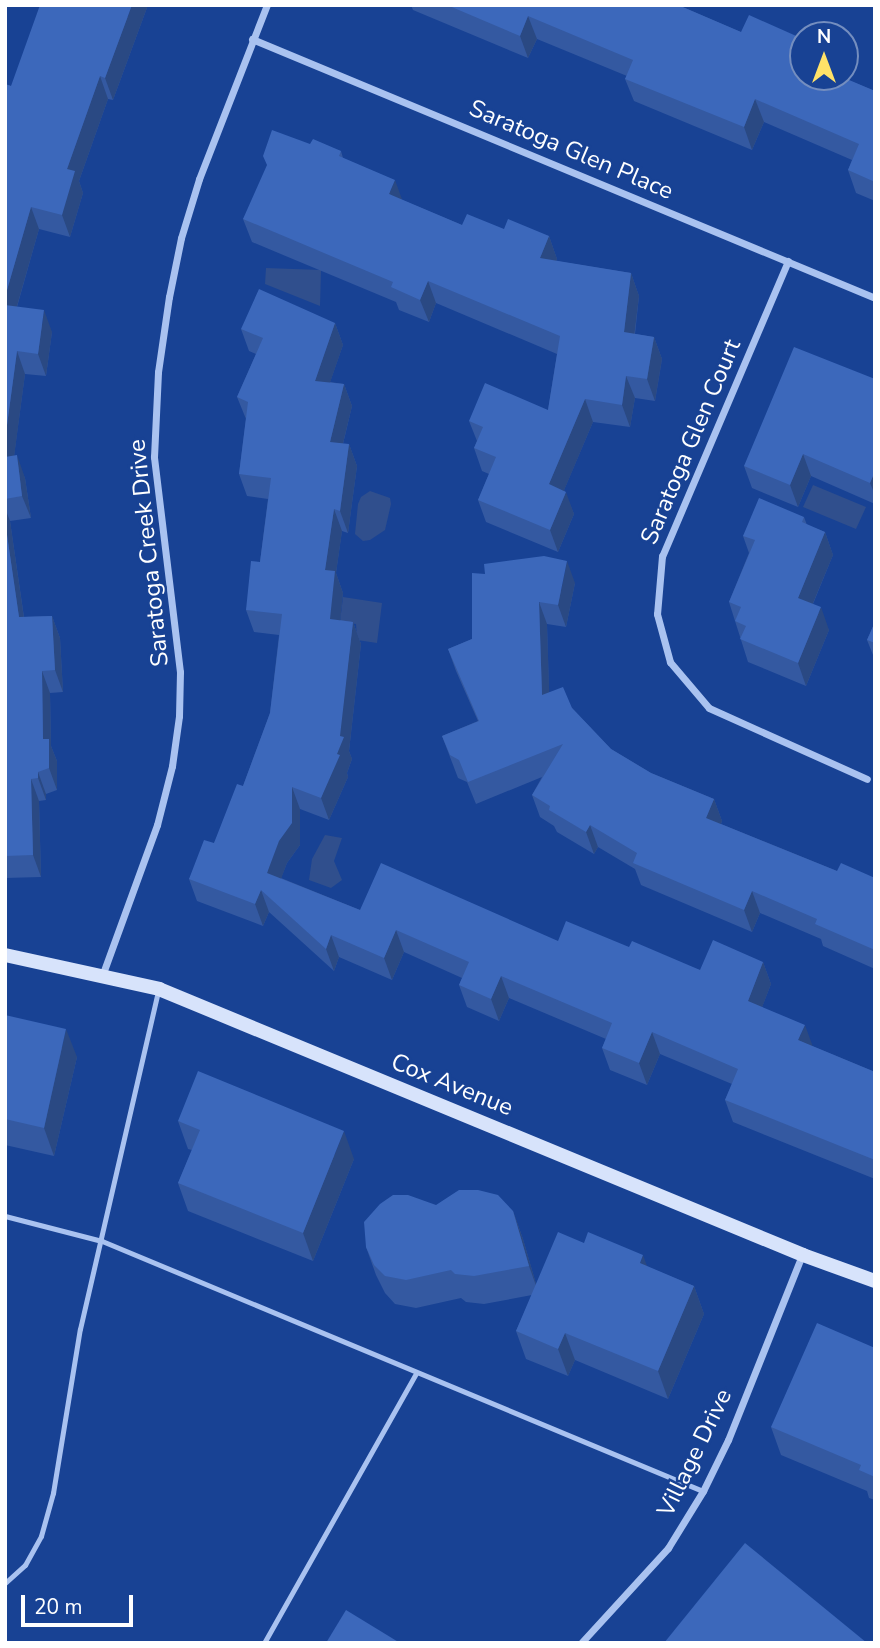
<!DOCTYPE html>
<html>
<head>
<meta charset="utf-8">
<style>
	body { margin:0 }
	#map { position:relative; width:880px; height:1648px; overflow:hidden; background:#184294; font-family:"Nunito Sans",sans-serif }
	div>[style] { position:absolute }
	.water>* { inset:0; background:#304f8d }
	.service>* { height:5px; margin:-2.5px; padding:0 2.5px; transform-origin:2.5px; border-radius:2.5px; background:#a9c2f0 }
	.minor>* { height:7px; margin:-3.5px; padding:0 3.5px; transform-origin:3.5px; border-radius:3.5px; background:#a9c2f0 }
	.secondary>* { height:14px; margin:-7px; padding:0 7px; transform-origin:7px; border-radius:7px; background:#d7e3fb }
	.wall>* { inset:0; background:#3459a1 }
	.shaded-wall>* { inset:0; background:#2a4983 }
	.building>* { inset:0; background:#3c68bb }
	span { translate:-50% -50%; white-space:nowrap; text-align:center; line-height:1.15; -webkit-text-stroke:5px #184294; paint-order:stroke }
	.street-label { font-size:24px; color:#fff }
	.frame { position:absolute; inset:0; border:7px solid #fff; pointer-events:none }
	.north { position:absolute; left:789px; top:21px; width:70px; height:70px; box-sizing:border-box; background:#184294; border:2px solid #748ebf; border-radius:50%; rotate:0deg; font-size:19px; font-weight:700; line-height:28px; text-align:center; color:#fff }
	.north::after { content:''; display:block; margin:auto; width:24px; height:32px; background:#ffe268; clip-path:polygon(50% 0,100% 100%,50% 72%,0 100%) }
	.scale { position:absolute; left:21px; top:1595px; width:112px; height:32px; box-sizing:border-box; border:4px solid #fff; border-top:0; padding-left:9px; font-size:21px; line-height:24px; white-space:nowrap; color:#fff; -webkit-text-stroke:5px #184294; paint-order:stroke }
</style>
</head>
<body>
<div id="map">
	<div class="water">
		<div style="clip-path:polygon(266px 268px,321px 270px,320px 306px,265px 284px)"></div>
		<div style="clip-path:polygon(813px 485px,866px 507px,856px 529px,803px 507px)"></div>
		<div style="clip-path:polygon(370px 491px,390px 498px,391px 504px,385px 530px,370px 540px,363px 541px,355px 534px,358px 504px,361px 497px)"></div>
		<div style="clip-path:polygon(343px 597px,382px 603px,377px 643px,357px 640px,356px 624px,340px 622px)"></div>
		<div style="clip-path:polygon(325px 835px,342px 838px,334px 861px,342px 880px,331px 888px,309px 880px,312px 859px)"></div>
	</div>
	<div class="service">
		<div style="left:5px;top:1216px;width:100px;rotate:14.5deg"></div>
		<div style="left:102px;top:1241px;width:651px;rotate:22.59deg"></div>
		<div style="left:5px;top:1583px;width:27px;rotate:-42deg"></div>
		<div style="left:25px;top:1565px;width:33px;rotate:-61deg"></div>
		<div style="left:41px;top:1536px;width:45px;rotate:-74.4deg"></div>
		<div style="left:53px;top:1493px;width:166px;rotate:-80.7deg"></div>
		<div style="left:80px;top:1329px;width:346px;rotate:-77deg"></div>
		<div style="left:264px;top:1643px;width:310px;rotate:-60.6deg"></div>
	</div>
	<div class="minor">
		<div style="left:252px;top:39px;width:675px;rotate:22.57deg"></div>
		<div style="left:788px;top:261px;width:321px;rotate:113.1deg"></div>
		<div style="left:662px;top:556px;width:58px;rotate:94.9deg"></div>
		<div style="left:657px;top:614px;width:50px;rotate:74.8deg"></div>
		<div style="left:670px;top:662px;width:60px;rotate:49.7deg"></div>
		<div style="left:709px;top:708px;width:173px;rotate:24.2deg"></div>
		<div style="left:102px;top:976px;width:161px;rotate:-70deg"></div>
		<div style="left:157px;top:825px;width:61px;rotate:-75.7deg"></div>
		<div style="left:172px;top:766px;width:50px;rotate:-82deg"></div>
		<div style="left:179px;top:716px;width:44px;rotate:-88.7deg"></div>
		<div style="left:180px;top:672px;width:217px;rotate:-96.9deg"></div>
		<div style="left:154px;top:457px;width:85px;rotate:-87.3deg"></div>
		<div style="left:158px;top:372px;width:76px;rotate:-81.7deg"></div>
		<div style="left:169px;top:297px;width:60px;rotate:-78.5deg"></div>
		<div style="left:181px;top:238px;width:62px;rotate:-73deg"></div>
		<div style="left:199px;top:179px;width:187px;rotate:-68.7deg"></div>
		<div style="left:581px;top:1643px;width:129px;rotate:-47.5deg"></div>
		<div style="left:668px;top:1548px;width:67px;rotate:-58.4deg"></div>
		<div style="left:703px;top:1491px;width:57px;rotate:-63.9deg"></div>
		<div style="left:728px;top:1440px;width:199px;rotate:-68.2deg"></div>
	</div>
	<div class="secondary">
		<div style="left:5px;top:955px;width:158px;rotate:12.4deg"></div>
		<div style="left:159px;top:989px;width:697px;rotate:22.44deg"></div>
		<div style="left:803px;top:1255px;width:77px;rotate:19.9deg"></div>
	</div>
	<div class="wall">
		<div style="clip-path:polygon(148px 5px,113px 100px,108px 99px,79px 181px,83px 193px,70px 237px,39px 229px,17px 307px,52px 332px,46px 376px,25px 374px,14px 456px,25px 478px,31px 518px,10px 521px,24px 617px,52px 616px,60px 638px,63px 692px,50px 693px,51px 746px,57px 761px,57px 790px,46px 794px,46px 800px,39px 801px,41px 877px,5px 878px,5px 84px,11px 86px)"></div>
		<div style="clip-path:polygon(411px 5px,678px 5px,845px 77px,845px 66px,849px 78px,848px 80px,875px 91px,875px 201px,856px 193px,848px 170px,852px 160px,764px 122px,752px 150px,634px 101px,625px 79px,627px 76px,537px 39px,528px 58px,413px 10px)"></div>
		<div style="clip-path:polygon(310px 144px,341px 151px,343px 158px,402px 200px,462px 225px,504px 229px,549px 236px,557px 259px,556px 261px,631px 273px,639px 296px,635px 334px,654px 337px,662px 359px,655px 401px,635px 398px,630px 427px,593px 422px,564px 490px,574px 514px,558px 552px,486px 522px,478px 500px,489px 474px,482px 471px,474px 448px,477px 441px,469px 421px,548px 410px,557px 354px,436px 303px,429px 322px,399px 310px,396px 302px,252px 242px,243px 219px)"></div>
		<div style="clip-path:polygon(335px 323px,343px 345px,330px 382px,344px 384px,352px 406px,343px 444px,349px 444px,357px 466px,348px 533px,342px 531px,336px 573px,343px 593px,340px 620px,353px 622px,361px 644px,349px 751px,352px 759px,347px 773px,348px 777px,329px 820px,300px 809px,300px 845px,287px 863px,281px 878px,360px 910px,558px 941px,629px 947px,700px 970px,763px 962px,771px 984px,762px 1007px,812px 1046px,875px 1072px,875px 1179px,733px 1122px,725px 1100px,732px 1084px,660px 1054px,647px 1085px,610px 1070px,602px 1048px,606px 1039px,509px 998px,499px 1021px,467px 1007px,459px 985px,462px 978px,404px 952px,392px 980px,339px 957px,334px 971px,269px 912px,263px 926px,197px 901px,189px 879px,214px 843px,243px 786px,270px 713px,279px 635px,254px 632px,246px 610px,260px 562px,268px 499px,247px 496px,239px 474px,246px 419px,237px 397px,256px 354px,249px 351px,241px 329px)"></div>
		<div style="clip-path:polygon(875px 379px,875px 504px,811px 476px,798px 507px,752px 488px,744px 466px)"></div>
		<div style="clip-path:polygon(804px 517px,807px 525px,825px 532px,833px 555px,813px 604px,829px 630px,806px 686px,748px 662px,729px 602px,749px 553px,743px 536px)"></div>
		<div style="clip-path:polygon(575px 583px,566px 627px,547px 624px,549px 692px,572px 708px,611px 749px,651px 773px,714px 799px,722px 821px,721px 824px,837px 871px,875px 878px,875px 969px,823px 946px,821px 939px,760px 913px,752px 932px,641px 885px,635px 869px,598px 847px,594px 854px,557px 832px,554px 826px,540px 817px,532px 795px,542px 777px,476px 804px,467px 782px,458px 778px,442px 736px,478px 721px,456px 671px,448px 649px,472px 639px)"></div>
		<div style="clip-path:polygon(875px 622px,875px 660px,867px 640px)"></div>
		<div style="clip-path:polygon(5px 1015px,77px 1057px,54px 1156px,5px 1145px)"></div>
		<div style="clip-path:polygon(178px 1121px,354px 1159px,313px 1261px,188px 1211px,178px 1183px,192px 1150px,188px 1149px)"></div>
		<div style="clip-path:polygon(436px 1205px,513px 1211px,523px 1239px,536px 1284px,584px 1243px,648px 1267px,694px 1286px,704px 1314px,668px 1399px,575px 1360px,568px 1376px,526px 1359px,516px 1331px,532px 1295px,484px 1304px,466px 1302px,461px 1298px,416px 1308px,395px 1304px,385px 1293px,376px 1275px,366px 1247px)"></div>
		<div style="clip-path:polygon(875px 1348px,875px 1500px,869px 1498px,867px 1491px,781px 1455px,771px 1427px)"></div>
	</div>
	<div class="shaded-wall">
		<div style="clip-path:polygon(132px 5px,148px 5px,113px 100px,105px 78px)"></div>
		<div style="clip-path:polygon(528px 16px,537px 39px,528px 58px,520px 36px)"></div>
		<div style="clip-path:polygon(845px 66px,849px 78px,842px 96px,835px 77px,845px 77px)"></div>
		<div style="clip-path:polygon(100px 76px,108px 99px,79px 181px,83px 193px,70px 237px,62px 215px,67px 169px)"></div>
		<div style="clip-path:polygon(755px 99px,764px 122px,752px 150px,744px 127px)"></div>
		<div style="clip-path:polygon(395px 180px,403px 202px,389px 194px)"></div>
		<div style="clip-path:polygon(31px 207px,39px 229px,11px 327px,5px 311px,5px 297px)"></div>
		<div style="clip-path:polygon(549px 236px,557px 259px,548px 281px,540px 258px)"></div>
		<div style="clip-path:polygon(631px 273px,639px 296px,632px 354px,624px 332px)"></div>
		<div style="clip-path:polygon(428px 281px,436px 303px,429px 322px,420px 300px)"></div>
		<div style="clip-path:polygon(44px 310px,52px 332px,46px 376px,38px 354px)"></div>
		<div style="clip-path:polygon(335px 323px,343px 345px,323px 403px,315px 381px)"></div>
		<div style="clip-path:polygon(654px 337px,662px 359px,655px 401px,647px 379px)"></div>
		<div style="clip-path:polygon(17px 351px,25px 374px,11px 480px,5px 464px,5px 440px)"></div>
		<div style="clip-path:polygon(626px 376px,635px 398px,630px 427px,622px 405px)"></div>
		<div style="clip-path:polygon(344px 384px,352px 406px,338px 464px,330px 442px)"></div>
		<div style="clip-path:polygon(585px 399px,593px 422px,557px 507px,549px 484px)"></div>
		<div style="clip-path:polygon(349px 444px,357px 466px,348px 533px,340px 511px)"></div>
		<div style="clip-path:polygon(803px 454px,811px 476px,798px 507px,790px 485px)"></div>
		<div style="clip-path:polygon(17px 455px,25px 478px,31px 518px,22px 496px)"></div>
		<div style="clip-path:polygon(873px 476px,875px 482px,875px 495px,870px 483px)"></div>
		<div style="clip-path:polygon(566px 492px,574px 514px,558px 552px,550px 530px)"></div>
		<div style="clip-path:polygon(5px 508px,10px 521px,27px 639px,19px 617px,5px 521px)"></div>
		<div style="clip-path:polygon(334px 509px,342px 531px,336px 573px,343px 593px,338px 641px,330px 619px,325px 570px)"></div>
		<div style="clip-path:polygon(825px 532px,833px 555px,806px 620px,798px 598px)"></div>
		<div style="clip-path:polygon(567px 561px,575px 583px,566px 627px,558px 605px)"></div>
		<div style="clip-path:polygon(539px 602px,547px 624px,550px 717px,542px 695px)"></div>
		<div style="clip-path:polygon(821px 607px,829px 630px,806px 686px,798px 663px)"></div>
		<div style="clip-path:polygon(52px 616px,60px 638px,63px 692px,55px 670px)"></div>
		<div style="clip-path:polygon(353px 622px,361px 644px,349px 751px,352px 759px,347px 773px,348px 777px,329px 820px,321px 798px,337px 754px)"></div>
		<div style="clip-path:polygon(42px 671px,50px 693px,51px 746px,57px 761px,57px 790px,49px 768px,43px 739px)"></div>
		<div style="clip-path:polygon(38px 772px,46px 794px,46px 800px,38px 778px)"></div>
		<div style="clip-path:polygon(31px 779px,39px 801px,41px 877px,33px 855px)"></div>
		<div style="clip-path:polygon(292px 787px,300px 809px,300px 845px,287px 863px,275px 895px,267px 873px)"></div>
		<div style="clip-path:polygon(714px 799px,722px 821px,714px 840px,706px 818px)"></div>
		<div style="clip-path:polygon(590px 825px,598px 847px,594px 854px,586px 832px)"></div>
		<div style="clip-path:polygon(261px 890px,269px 912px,263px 926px,255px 904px)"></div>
		<div style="clip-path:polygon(752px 891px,760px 913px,752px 932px,744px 910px)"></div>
		<div style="clip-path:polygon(396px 930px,404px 952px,392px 980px,384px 958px)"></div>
		<div style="clip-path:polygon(331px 935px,339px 957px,334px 971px,326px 949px)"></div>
		<div style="clip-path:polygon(763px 962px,771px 984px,756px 1023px,748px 1001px)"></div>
		<div style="clip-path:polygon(501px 976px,509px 998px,499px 1021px,491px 999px)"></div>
		<div style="clip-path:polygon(805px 1025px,813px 1047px,798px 1040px)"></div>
		<div style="clip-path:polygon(66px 1029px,77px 1057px,54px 1156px,44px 1128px)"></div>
		<div style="clip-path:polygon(652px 1032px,660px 1054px,647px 1085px,639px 1063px)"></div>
		<div style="clip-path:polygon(344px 1131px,354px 1159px,313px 1261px,303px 1233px)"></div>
		<div style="clip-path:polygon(513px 1211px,523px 1239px,539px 1294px,529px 1266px)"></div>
		<div style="clip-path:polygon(643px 1255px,653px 1282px,640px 1263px)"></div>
		<div style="clip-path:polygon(694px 1286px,704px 1314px,668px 1399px,658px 1371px)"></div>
		<div style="clip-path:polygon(565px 1333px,575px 1360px,568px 1376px,558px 1349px)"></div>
	</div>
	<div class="building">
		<div style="clip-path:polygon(40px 5px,132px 5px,105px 78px,100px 76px,67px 169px,75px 171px,62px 215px,31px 207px,5px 297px,5px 84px,11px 86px)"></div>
		<div style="clip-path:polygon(447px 5px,678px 5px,741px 32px,749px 15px,803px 39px,803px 77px,842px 77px,875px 91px,875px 182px,848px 170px,859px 144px,755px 99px,744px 127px,625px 79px,633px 60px,528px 16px,520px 36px)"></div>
		<div style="clip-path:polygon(272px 130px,310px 144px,313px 139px,341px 151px,339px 156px,395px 180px,389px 194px,462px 225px,467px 214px,504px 229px,508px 219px,549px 236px,540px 258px,631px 273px,624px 332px,654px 337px,647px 379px,626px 376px,622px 405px,585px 399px,549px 484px,566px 492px,550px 530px,478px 500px,496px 457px,474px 448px,483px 427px,469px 421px,485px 383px,548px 410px,560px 336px,428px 281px,420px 300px,391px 287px,393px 282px,243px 219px,267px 165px,263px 156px)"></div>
		<div style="clip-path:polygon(259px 289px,335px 323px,315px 381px,344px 384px,330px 442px,349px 444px,340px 511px,334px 509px,325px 570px,335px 571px,330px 619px,353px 622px,340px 736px,344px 737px,337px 754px,340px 755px,321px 798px,292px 787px,292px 823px,279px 841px,267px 873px,360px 910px,381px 863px,558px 941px,566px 921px,629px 947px,632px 941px,700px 970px,713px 940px,763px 962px,748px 1001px,805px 1025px,798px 1040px,875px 1072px,875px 1160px,725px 1100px,738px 1069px,652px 1032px,639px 1063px,602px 1048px,612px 1023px,501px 976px,491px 999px,459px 985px,469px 962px,396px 930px,384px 958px,331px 935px,326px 949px,261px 890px,255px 904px,189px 879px,204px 840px,214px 843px,237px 784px,243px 786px,270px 713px,282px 614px,246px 610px,251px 561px,260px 562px,271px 478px,239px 474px,248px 402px,237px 397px,263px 338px,241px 329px)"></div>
		<div style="clip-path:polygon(5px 305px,44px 310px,38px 354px,17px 351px,5px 440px)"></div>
		<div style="clip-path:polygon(794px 347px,875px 379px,875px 477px,873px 476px,870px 483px,803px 454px,790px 485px,744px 466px)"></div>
		<div style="clip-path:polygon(17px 455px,22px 496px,5px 499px,5px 457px)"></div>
		<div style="clip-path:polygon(759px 498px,804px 517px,802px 522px,825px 532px,798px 598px,821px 607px,798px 663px,740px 639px,746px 626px,735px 621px,741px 607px,729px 602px,755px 540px,743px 536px)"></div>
		<div style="clip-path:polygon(5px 521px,19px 617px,52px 616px,55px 670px,42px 671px,43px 739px,49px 739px,49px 768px,38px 772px,38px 778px,31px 779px,33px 855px,5px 856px)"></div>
		<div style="clip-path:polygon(544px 556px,567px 561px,558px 605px,539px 602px,542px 695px,563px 687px,572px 708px,611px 749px,651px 773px,714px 799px,706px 818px,837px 871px,841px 863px,875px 878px,875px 950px,815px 924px,817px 919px,752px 891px,744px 910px,633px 863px,637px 853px,590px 825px,586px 832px,549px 810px,550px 806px,532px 795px,563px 744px,468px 782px,459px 760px,450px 755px,442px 736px,479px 721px,448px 649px,472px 639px,472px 573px,485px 574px,484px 564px)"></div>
		<div style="clip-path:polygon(875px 622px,875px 643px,867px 640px)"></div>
		<div style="clip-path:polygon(5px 1015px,66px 1029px,44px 1128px,5px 1119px)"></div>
		<div style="clip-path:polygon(198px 1071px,344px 1131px,303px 1233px,178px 1183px,200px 1130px,178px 1121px)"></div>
		<div style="clip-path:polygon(459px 1190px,478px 1190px,498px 1195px,513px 1211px,529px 1266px,474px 1276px,455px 1274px,451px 1270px,406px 1280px,385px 1276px,374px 1265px,366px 1247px,364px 1222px,380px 1204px,393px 1195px,408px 1195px,436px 1205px)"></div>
		<div style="clip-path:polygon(558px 1232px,584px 1243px,588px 1232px,643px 1255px,640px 1263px,694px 1286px,658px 1371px,565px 1333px,558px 1349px,516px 1331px)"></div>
		<div style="clip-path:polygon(817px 1323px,875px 1348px,875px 1477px,859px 1470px,861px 1465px,771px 1427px)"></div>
		<div style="clip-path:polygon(745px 1543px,867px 1643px,664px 1643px)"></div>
		<div style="clip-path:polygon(346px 1610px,400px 1643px,326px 1643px)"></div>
	</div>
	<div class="street-label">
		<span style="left:571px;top:150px;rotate:23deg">Saratoga Glen Place</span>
		<span style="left:691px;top:442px;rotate:-67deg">Saratoga Glen Court</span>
		<span style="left:149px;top:553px;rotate:-96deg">Saratoga Creek Drive</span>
		<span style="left:452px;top:1085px;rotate:22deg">Cox Avenue</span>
		<span style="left:695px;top:1453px;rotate:-64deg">Village Drive</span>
	</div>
	<div class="frame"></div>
	<div class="north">N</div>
	<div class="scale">20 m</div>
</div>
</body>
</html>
